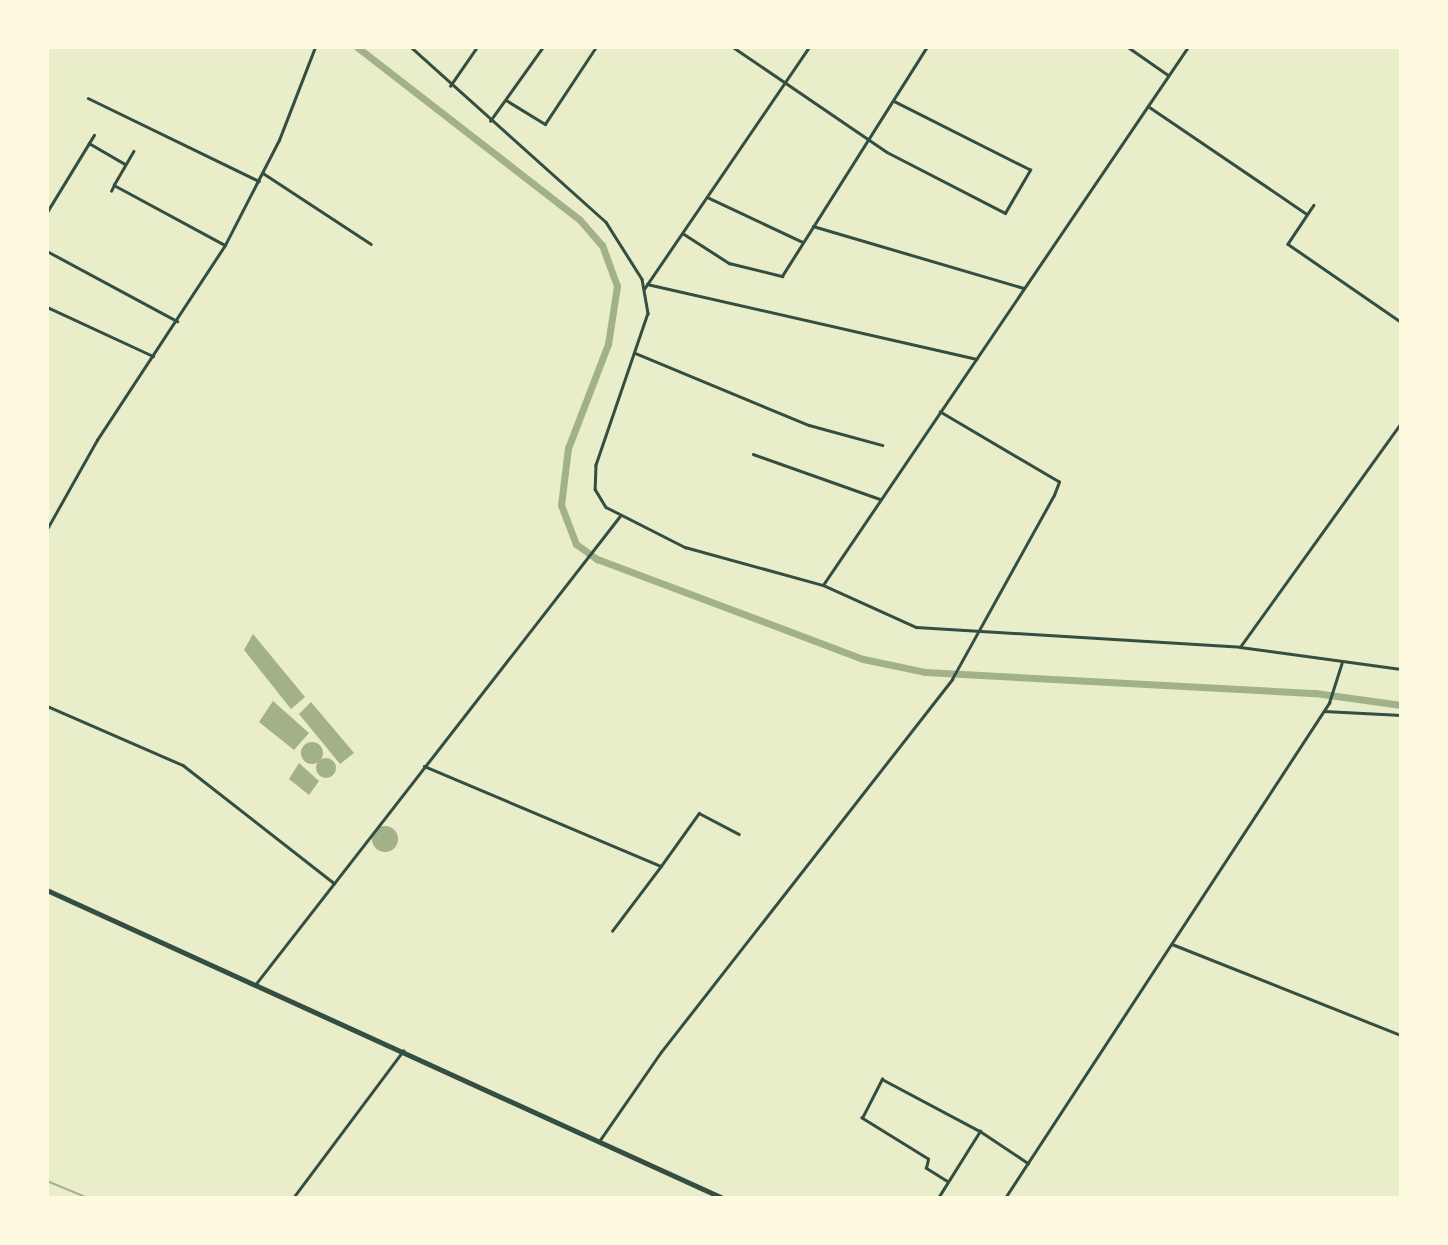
<!DOCTYPE html>
<html>
<head>
<meta charset="utf-8">
<style>
	body { margin:0 }
	#map { position:relative; width:1448px; height:1245px; overflow:hidden; background:#e9edc9; font-family:"Noto Sans",sans-serif }
	div>[style] { position:absolute }
	.water>* { inset:0; background:#a3b18a }
	.round { border-radius:50% }
	.stream>* { height:2px; margin:-1px; padding:0 1px; transform-origin:1px; border-radius:1px; background:#a3b18a }
	.canal>* { height:7px; margin:-3.5px; padding:0 3.5px; transform-origin:3.5px; border-radius:3.5px; background:#a3b18a }
	.minor>* { height:2.5px; margin:-1.25px; padding:0 1.25px; transform-origin:1.25px; border-radius:1.25px; background:#344e41 }
	.secondary>* { height:4.5px; margin:-2.25px; padding:0 2.25px; transform-origin:2.25px; border-radius:2.25px; background:#344e41 }
	span { translate:-50% -50%; white-space:nowrap; text-align:center; line-height:1.15; -webkit-text-stroke:7px #fefae0; paint-order:stroke }
	.frame { position:absolute; inset:0; border:49px solid #fefae0; pointer-events:none }
</style>
</head>
<body>
<div id="map">
	<div class="water">
		<div style="clip-path:polygon(253px 634px,305px 697px,291px 709px,244px 650px)"></div>
		<div style="clip-path:polygon(273px 701px,309px 733px,294px 750px,259px 722px)"></div>
		<div style="clip-path:polygon(311px 702px,354px 753px,340px 764px,299px 714px)"></div>
		<div class="round" style="left:301px;top:742px;width:22px;height:22px"></div>
		<div class="round" style="left:316px;top:758px;width:20px;height:20px"></div>
		<div style="clip-path:polygon(299px 763px,319px 781px,309px 795px,289px 779px)"></div>
		<div class="round" style="left:372px;top:826px;width:26px;height:26px"></div>
	</div>
	<div class="stream">
		<div style="left:47px;top:1181px;width:44px;rotate:22.5deg"></div>
	</div>
	<div class="canal">
		<div style="left:357px;top:47px;width:281px;rotate:37.8deg"></div>
		<div style="left:579px;top:219px;width:35px;rotate:49deg"></div>
		<div style="left:602px;top:245px;width:44px;rotate:69.9deg"></div>
		<div style="left:617px;top:286px;width:59px;rotate:98.8deg"></div>
		<div style="left:608px;top:344px;width:111px;rotate:111deg"></div>
		<div style="left:568px;top:448px;width:57px;rotate:97deg"></div>
		<div style="left:561px;top:505px;width:42px;rotate:69deg"></div>
		<div style="left:576px;top:544px;width:26px;rotate:36deg"></div>
		<div style="left:597px;top:559px;width:284px;rotate:20.6deg"></div>
		<div style="left:863px;top:659px;width:63px;rotate:11.8deg"></div>
		<div style="left:925px;top:672px;width:391px;rotate:3.1deg"></div>
		<div style="left:1315px;top:693px;width:87px;rotate:7.9deg"></div>
	</div>
	<div class="minor">
		<div style="left:411px;top:47px;width:262px;rotate:41.9deg"></div>
		<div style="left:606px;top:222px;width:67px;rotate:57.7deg"></div>
		<div style="left:642px;top:279px;width:35px;rotate:80deg"></div>
		<div style="left:648px;top:313px;width:161px;rotate:108.9deg"></div>
		<div style="left:596px;top:465px;width:24px;rotate:92deg"></div>
		<div style="left:595px;top:489px;width:21px;rotate:59deg"></div>
		<div style="left:606px;top:507px;width:89px;rotate:26.9deg"></div>
		<div style="left:685px;top:547px;width:143px;rotate:15.4deg"></div>
		<div style="left:823px;top:585px;width:650px;rotate:-55.85deg"></div>
		<div style="left:733px;top:47px;width:186px;rotate:34.3deg"></div>
		<div style="left:887px;top:152px;width:133px;rotate:27.3deg"></div>
		<div style="left:1005px;top:213px;width:50px;rotate:-59.8deg"></div>
		<div style="left:1030px;top:170px;width:151px;rotate:-153.3deg"></div>
		<div style="left:1128px;top:47px;width:49px;rotate:35deg"></div>
		<div style="left:450px;top:86px;width:47px;rotate:-55.3deg"></div>
		<div style="left:88px;top:98px;width:190px;rotate:25.9deg"></div>
		<div style="left:506px;top:100px;width:46px;rotate:31.6deg"></div>
		<div style="left:545px;top:124px;width:92px;rotate:-56.5deg"></div>
		<div style="left:1148px;top:106px;width:192px;rotate:34.2deg"></div>
		<div style="left:490px;top:121px;width:91px;rotate:-54.4deg"></div>
		<div style="left:89px;top:143px;width:42px;rotate:30.3deg"></div>
		<div style="left:134px;top:151px;width:39px;rotate:120deg"></div>
		<div style="left:114px;top:185px;width:126px;rotate:28.4deg"></div>
		<div style="left:263px;top:173px;width:129px;rotate:33.3deg"></div>
		<div style="left:111px;top:191px;width:7px;rotate:-63deg"></div>
		<div style="left:709px;top:198px;width:104px;rotate:25.1deg"></div>
		<div style="left:1314px;top:205px;width:47px;rotate:123.7deg"></div>
		<div style="left:1288px;top:244px;width:137px;rotate:34.6deg"></div>
		<div style="left:47px;top:212px;width:90px;rotate:-58.6deg"></div>
		<div style="left:813px;top:226px;width:220px;rotate:16.4deg"></div>
		<div style="left:684px;top:234px;width:54px;rotate:32.8deg"></div>
		<div style="left:729px;top:263px;width:55px;rotate:13.8deg"></div>
		<div style="left:782px;top:276px;width:271px;rotate:-57.7deg"></div>
		<div style="left:47px;top:251px;width:148px;rotate:28.3deg"></div>
		<div style="left:647px;top:284px;width:338px;rotate:12.8deg"></div>
		<div style="left:644px;top:289px;width:293px;rotate:-55.7deg"></div>
		<div style="left:47px;top:307px;width:117px;rotate:24.8deg"></div>
		<div style="left:635px;top:353px;width:188px;rotate:22.5deg"></div>
		<div style="left:809px;top:425px;width:76px;rotate:15.3deg"></div>
		<div style="left:753px;top:454px;width:135px;rotate:19.5deg"></div>
		<div style="left:47px;top:529px;width:102px;rotate:-60.7deg"></div>
		<div style="left:97px;top:440px;width:233px;rotate:-56.7deg"></div>
		<div style="left:225px;top:245px;width:118px;rotate:-62.8deg"></div>
		<div style="left:279px;top:140px;width:100px;rotate:-68.8deg"></div>
		<div style="left:823px;top:585px;width:102px;rotate:24.3deg"></div>
		<div style="left:916px;top:627px;width:325px;rotate:3.5deg"></div>
		<div style="left:1240px;top:647px;width:162px;rotate:7.8deg"></div>
		<div style="left:1240px;top:647px;width:276px;rotate:-54.3deg"></div>
		<div style="left:47px;top:706px;width:148px;rotate:23.5deg"></div>
		<div style="left:183px;top:765px;width:192px;rotate:38deg"></div>
		<div style="left:1324px;top:711px;width:77px;rotate:3deg"></div>
		<div style="left:424px;top:766px;width:257px;rotate:22.9deg"></div>
		<div style="left:661px;top:866px;width:65px;rotate:-54.4deg"></div>
		<div style="left:699px;top:813px;width:45px;rotate:27.7deg"></div>
		<div style="left:612px;top:931px;width:81px;rotate:-53deg"></div>
		<div style="left:1172px;top:944px;width:246px;rotate:21.7deg"></div>
		<div style="left:255px;top:985px;width:594px;rotate:-52.11deg"></div>
		<div style="left:600px;top:1140px;width:107px;rotate:-55.3deg"></div>
		<div style="left:661px;top:1052px;width:473px;rotate:-52deg"></div>
		<div style="left:952px;top:679px;width:210px;rotate:-61deg"></div>
		<div style="left:1054px;top:495px;width:14px;rotate:-69deg"></div>
		<div style="left:1059px;top:482px;width:138px;rotate:-149.5deg"></div>
		<div style="left:948px;top:1182px;width:26px;rotate:-148deg"></div>
		<div style="left:926px;top:1168px;width:9px;rotate:-77deg"></div>
		<div style="left:928px;top:1159px;width:78px;rotate:-148.2deg"></div>
		<div style="left:862px;top:1118px;width:44px;rotate:-62.9deg"></div>
		<div style="left:882px;top:1079px;width:111px;rotate:28deg"></div>
		<div style="left:293px;top:1198px;width:184px;rotate:-53.2deg"></div>
		<div style="left:938px;top:1198px;width:79px;rotate:-57.9deg"></div>
		<div style="left:980px;top:1131px;width:58px;rotate:33.7deg"></div>
		<div style="left:1005px;top:1198px;width:592px;rotate:-56.79deg"></div>
		<div style="left:1329px;top:703px;width:43px;rotate:-72.4deg"></div>
	</div>
	<div class="secondary">
		<div style="left:47px;top:890px;width:743px;rotate:24.5deg"></div>
	</div>
	<div class="frame"></div>
</div>
</body>
</html>
